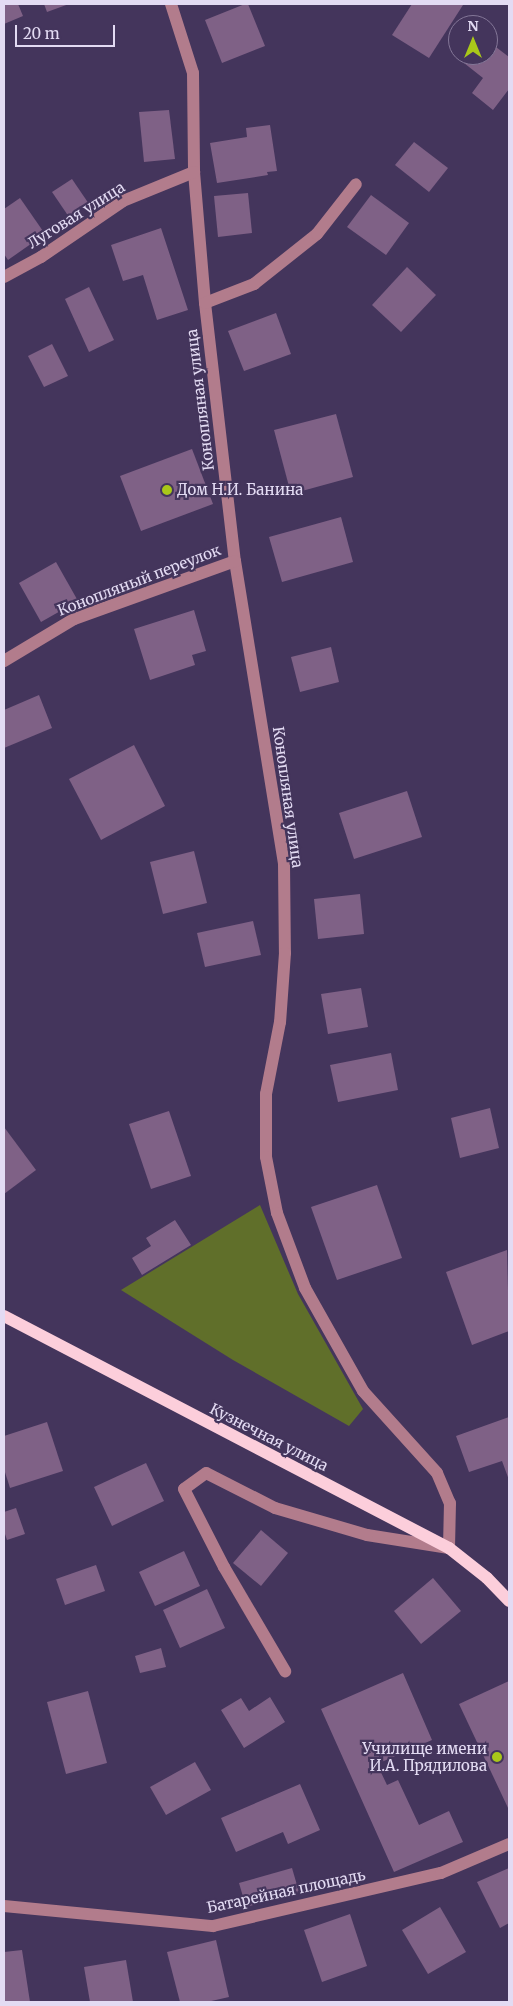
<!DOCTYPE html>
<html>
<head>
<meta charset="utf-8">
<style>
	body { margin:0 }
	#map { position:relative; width:513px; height:2006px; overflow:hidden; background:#44355c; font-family:Merriweather,serif }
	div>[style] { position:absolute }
	.forest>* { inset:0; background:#606f2a }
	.building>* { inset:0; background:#7f6186 }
	.minor>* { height:12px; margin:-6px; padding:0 6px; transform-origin:6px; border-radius:6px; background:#b27c8c }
	.major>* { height:12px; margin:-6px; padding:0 6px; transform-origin:6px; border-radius:6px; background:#fccedb }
	.dots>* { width:14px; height:14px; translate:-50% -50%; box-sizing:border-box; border:2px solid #44355c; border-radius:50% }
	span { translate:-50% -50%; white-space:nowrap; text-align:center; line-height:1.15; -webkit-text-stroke:4.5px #44355c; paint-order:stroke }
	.street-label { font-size:15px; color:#e3dbf3 }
	.poi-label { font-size:15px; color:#e3dbf3 }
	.left { translate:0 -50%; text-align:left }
	.right { translate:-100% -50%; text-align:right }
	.frame { position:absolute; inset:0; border:5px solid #e3dbf3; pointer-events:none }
	.north { position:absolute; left:448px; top:15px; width:50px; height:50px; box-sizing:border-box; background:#44355c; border:1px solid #847798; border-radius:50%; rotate:0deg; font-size:14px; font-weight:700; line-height:20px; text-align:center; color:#e3dbf3 }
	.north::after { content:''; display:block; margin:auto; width:18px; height:22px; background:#a9c719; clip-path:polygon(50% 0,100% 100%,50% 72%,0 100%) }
	.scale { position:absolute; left:15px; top:25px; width:100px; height:22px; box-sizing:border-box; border:2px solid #e3dbf3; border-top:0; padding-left:6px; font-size:15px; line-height:18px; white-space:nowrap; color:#e3dbf3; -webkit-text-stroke:4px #44355c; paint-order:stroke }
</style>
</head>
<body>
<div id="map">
	<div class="forest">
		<div style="clip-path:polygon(260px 1205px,298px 1294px,363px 1409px,349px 1426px,233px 1360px,121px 1290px)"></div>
	</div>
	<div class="building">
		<div style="clip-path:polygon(4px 4px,18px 4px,23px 16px,4px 24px)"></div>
		<div style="clip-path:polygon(44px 4px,69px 4px,47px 12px)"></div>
		<div style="clip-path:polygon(245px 4px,248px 4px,265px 46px,222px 63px,205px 20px)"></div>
		<div style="clip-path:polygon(412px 4px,463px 5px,429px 58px,392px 35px)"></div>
		<div style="clip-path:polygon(488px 41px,509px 57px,509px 89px,493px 110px,472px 93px,483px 78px,464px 63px,471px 55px,488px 55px)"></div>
		<div style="clip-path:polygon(169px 110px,175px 159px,144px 162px,139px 112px)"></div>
		<div style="clip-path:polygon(270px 125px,277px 171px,267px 172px,268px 175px,217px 183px,210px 143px,247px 137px,246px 128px)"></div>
		<div style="clip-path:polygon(414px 142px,448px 168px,429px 192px,395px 165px)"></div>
		<div style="clip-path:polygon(72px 179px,89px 204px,69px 217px,52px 192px)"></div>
		<div style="clip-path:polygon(248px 193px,252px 233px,218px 237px,214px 196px)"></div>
		<div style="clip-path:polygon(371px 195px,409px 223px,386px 255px,347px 227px)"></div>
		<div style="clip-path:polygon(20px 198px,45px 234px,8px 260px,4px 254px,4px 209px)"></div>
		<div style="clip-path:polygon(161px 228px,188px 310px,157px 320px,143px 275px,123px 281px,111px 245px)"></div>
		<div style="clip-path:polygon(407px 267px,436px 295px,401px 332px,372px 305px)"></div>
		<div style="clip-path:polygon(89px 287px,114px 340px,89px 352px,65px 299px)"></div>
		<div style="clip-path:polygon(276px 313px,291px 354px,244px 371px,228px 331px)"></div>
		<div style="clip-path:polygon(52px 344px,68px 376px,44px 387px,28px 356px)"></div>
		<div style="clip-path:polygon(336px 414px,353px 477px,291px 494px,274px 430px)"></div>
		<div style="clip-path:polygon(192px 449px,213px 504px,141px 531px,120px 476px)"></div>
		<div style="clip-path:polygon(341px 517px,353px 562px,282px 582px,269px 537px)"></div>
		<div style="clip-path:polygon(56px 562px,78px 601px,41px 622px,19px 583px)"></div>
		<div style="clip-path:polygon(194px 610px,206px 651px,192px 655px,195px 665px,150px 680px,134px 629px)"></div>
		<div style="clip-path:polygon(331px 647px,339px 682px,300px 692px,291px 657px)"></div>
		<div style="clip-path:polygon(39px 695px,52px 728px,4px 748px,4px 710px)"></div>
		<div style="clip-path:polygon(134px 745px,165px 806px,101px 840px,69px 779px)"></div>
		<div style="clip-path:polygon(407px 791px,422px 837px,354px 859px,339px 813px)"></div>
		<div style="clip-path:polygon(194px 851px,207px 903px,163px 914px,150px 862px)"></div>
		<div style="clip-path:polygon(360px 894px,364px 934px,318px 939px,314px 899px)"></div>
		<div style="clip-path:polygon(253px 921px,261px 955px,205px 967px,197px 933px)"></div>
		<div style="clip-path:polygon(361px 988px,368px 1027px,328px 1034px,321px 994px)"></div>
		<div style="clip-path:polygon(391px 1053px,398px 1090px,338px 1102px,330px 1065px)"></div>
		<div style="clip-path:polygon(490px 1108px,499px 1148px,460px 1158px,451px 1118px)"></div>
		<div style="clip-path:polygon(169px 1111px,191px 1176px,151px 1189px,129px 1124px)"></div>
		<div style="clip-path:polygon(4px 1127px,36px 1170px,4px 1194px)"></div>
		<div style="clip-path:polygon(377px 1185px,402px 1258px,337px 1280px,311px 1207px)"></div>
		<div style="clip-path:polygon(175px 1220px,191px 1245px,142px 1275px,132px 1258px,151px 1246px,146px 1238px)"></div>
		<div style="clip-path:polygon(507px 1250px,509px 1331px,472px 1345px,446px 1272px)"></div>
		<div style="clip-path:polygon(509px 1417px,509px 1480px,502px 1461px,469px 1472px,456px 1436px)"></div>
		<div style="clip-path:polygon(47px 1422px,63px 1471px,10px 1488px,4px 1469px,4px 1436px)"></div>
		<div style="clip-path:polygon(146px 1463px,164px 1501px,112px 1526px,94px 1487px)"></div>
		<div style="clip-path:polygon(16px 1508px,25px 1534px,7px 1540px,4px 1531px,4px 1512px)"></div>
		<div style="clip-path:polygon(261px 1530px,288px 1553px,261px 1586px,233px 1563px)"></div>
		<div style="clip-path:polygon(184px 1551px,200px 1586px,155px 1606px,139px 1572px)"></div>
		<div style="clip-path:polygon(96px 1565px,105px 1591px,65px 1605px,56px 1579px)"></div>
		<div style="clip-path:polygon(433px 1578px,461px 1611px,421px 1644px,394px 1611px)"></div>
		<div style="clip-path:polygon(207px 1589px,225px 1628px,180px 1648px,163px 1610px)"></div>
		<div style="clip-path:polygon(161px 1648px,166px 1667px,140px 1673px,135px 1656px)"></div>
		<div style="clip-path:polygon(403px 1673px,432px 1740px,377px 1764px,387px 1785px,398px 1780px,419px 1825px,449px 1811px,463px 1842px,394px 1872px,321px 1709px)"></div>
		<div style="clip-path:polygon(509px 1681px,509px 1810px,459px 1704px)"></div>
		<div style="clip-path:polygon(88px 1691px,107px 1763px,66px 1774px,47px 1702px)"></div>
		<div style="clip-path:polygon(270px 1697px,285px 1722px,244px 1748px,221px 1710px,241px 1698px,249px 1711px)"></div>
		<div style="clip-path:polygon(195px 1762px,211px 1790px,166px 1815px,150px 1787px)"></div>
		<div style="clip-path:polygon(300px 1784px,320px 1830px,288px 1844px,283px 1832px,236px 1852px,221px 1818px)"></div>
		<div style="clip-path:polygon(292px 1868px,299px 1892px,246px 1907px,239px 1883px)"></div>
		<div style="clip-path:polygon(509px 1868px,509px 1923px,500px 1928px,477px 1882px)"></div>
		<div style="clip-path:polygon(440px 1907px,466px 1952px,428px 1974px,402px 1930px)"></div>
		<div style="clip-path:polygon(350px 1914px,367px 1966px,322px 1982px,304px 1930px)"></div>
		<div style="clip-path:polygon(216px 1940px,229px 1997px,207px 2002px,180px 2002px,167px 1952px)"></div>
		<div style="clip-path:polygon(22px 1950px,30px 2002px,4px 2002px,4px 1952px)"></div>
		<div style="clip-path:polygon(126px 1960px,133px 2002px,90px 2002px,84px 1967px)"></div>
	</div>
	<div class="minor">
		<div style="left:171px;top:4px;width:72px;rotate:72.3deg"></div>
		<div style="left:193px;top:73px;width:99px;rotate:89.4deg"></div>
		<div style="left:194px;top:172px;width:131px;rotate:85.2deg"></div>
		<div style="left:205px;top:303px;width:260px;rotate:83.4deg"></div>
		<div style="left:235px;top:561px;width:307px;rotate:80.8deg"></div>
		<div style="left:284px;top:864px;width:89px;rotate:89.4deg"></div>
		<div style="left:285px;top:953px;width:69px;rotate:94.1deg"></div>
		<div style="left:280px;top:1022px;width:73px;rotate:101deg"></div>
		<div style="left:266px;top:1094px;width:63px;rotate:90deg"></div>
		<div style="left:266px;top:1157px;width:57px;rotate:78.9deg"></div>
		<div style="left:277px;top:1213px;width:80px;rotate:69.5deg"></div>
		<div style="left:305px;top:1288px;width:118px;rotate:60.6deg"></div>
		<div style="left:363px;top:1391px;width:110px;rotate:47.9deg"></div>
		<div style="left:437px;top:1473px;width:33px;rotate:67deg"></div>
		<div style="left:450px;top:1503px;width:45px;rotate:91.3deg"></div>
		<div style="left:449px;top:1548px;width:83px;rotate:-171deg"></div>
		<div style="left:367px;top:1535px;width:96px;rotate:-163.6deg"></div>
		<div style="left:275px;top:1508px;width:77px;rotate:-153.1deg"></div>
		<div style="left:206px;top:1473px;width:27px;rotate:144deg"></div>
		<div style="left:184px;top:1489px;width:88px;rotate:62.9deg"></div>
		<div style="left:224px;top:1567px;width:121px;rotate:59.6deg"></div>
		<div style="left:4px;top:277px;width:42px;rotate:-28.4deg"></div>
		<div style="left:41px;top:257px;width:99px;rotate:-34.3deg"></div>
		<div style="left:123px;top:201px;width:77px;rotate:-22.2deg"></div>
		<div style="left:205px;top:303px;width:53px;rotate:-21.2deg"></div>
		<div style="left:254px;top:284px;width:80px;rotate:-38.4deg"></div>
		<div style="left:317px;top:234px;width:63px;rotate:-52deg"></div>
		<div style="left:4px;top:661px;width:82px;rotate:-31deg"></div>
		<div style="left:74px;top:619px;width:171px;rotate:-19.8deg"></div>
		<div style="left:4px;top:1906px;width:210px;rotate:5.5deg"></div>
		<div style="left:213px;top:1926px;width:234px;rotate:-13.1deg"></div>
		<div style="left:441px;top:1873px;width:74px;rotate:-23.1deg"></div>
	</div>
	<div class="major">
		<div style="left:4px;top:1316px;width:502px;rotate:27.54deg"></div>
		<div style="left:449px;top:1548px;width:48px;rotate:38.3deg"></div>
		<div style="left:487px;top:1578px;width:32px;rotate:46deg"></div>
	</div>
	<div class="dots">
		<div style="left:167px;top:490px;background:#a9c719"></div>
		<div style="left:497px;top:1757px;background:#a9c719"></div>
	</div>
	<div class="street-label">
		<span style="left:76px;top:215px;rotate:-32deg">Луговая улица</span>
		<span style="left:200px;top:400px;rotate:-97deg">Конопляная улица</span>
		<span style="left:139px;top:580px;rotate:-21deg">Конопляный переулок</span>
		<span style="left:288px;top:797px;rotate:82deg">Конопляная улица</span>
		<span style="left:269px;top:1437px;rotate:27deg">Кузнечная улица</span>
		<span style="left:286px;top:1891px;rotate:-12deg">Батарейная площадь</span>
	</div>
	<div class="poi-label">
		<span class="left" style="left:177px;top:490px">Дом Н.И. Банина</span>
		<span class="right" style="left:487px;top:1757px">Училище имени<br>И.А. Прядилова</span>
	</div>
	<div class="frame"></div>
	<div class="north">N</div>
	<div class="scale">20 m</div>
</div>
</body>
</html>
